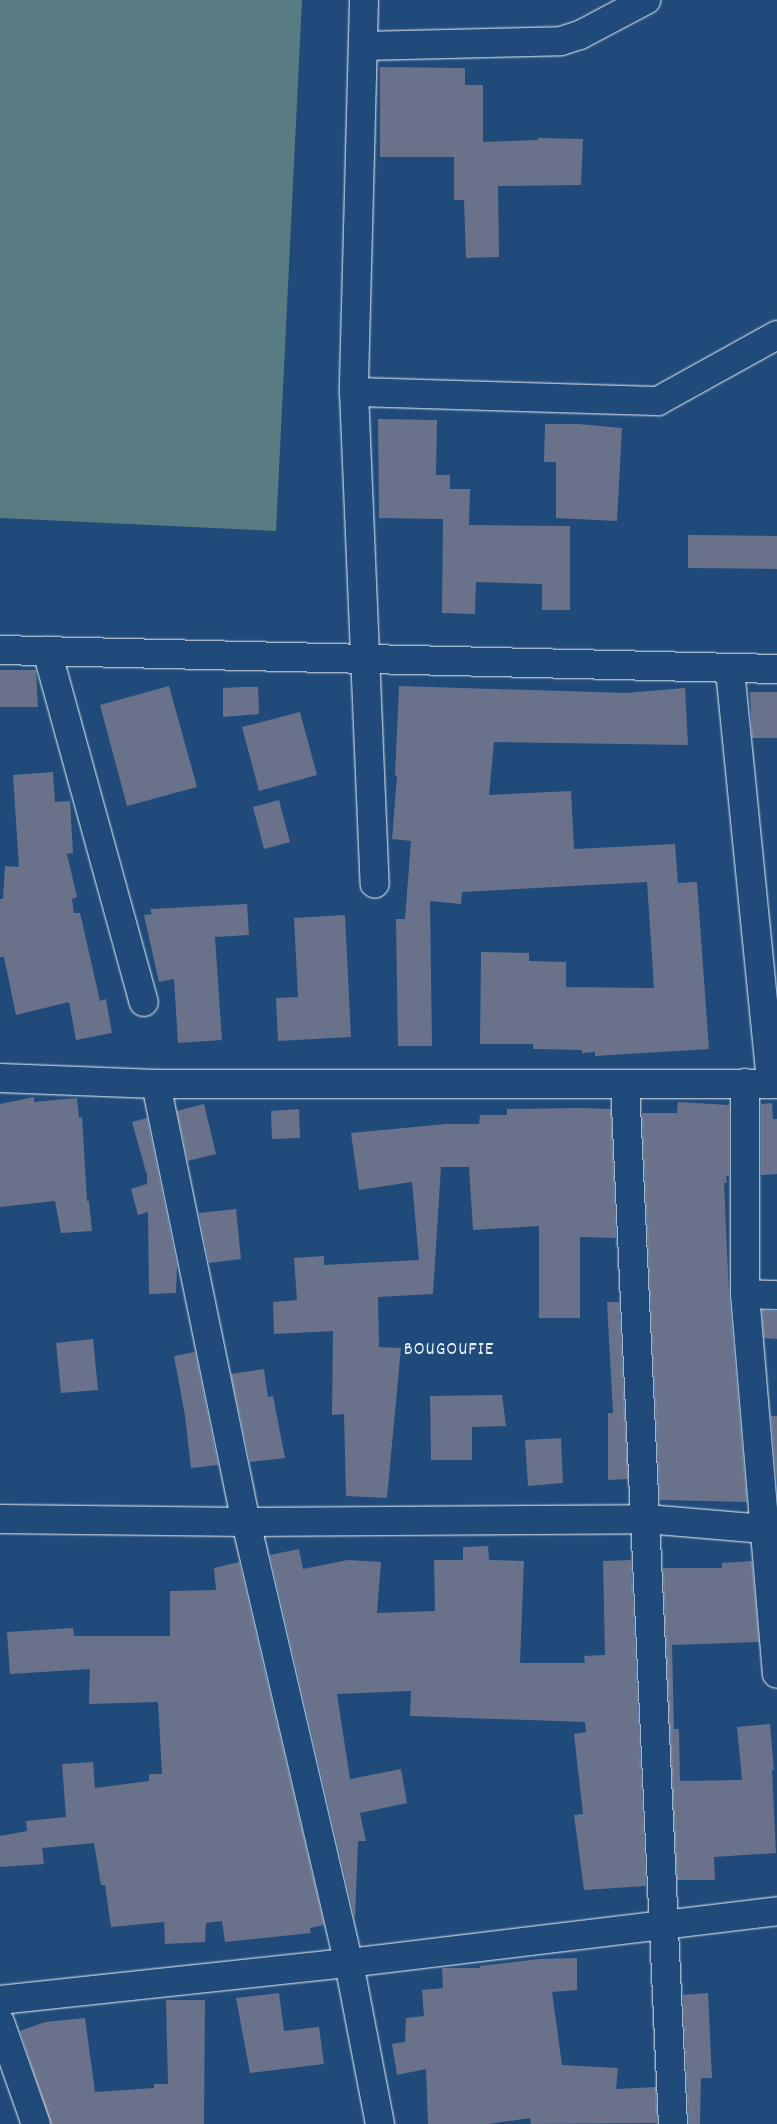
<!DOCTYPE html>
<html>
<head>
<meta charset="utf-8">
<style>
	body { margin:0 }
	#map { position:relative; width:777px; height:2124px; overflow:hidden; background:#1f4a7a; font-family:Dekko,sans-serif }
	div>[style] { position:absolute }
	.green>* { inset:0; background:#587c81 }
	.building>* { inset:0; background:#6a728b }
	.roads { filter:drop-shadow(0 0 1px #e8f1f8) drop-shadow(0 0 1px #e8f1f8) }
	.minor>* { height:28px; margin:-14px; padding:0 14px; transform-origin:14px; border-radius:14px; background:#1f4a7a }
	span { translate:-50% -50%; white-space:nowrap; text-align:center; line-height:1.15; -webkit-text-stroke:4px #1f4a7a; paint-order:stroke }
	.quarter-label { font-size:19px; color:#e8f1f8; letter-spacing:1px }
</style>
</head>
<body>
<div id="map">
	<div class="green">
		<div style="clip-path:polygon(0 0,302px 0,276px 531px,0 518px)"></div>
	</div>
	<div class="building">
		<div style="clip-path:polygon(380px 67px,465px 68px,465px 85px,483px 85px,483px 142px,538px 140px,538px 138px,583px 139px,581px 185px,498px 186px,499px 257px,466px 258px,464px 200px,454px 200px,454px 157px,380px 157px)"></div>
		<div style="clip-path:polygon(378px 419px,437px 420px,436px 475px,450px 475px,450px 489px,470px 489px,469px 525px,570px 526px,570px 610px,542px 610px,542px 584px,476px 582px,475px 614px,442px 613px,443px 519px,379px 518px)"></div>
		<div style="clip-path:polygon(545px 424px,578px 424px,622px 428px,617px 521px,556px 518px,556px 462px,544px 462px)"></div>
		<div style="clip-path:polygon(688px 535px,777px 536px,777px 569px,688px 568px)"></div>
		<div style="clip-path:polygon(0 670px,36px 670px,38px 707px,0 707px)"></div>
		<div style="clip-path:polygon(169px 686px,197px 787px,127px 806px,100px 705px)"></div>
		<div style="clip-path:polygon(399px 686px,626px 693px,685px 688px,688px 745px,494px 742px,489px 795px,571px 791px,574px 849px,675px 844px,678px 883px,697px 882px,709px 1049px,595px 1056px,595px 1052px,582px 1053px,582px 1050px,533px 1049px,533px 1044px,480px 1044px,481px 952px,529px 953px,529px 961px,566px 962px,566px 987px,654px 988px,647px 882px,462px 892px,461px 904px,430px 901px,432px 1046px,398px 1046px,396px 919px,405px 919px,411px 841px,392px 839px,397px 776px,395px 776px)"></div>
		<div style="clip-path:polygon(243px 687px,258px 687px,259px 714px,223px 717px,223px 688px)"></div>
		<div style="clip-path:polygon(750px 692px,777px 692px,777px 738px,752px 738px)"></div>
		<div style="clip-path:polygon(300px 712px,317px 775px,259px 791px,242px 727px)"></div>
		<div style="clip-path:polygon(53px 772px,55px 802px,70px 801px,73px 853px,67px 854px,77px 897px,72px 899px,74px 913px,80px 913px,100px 1001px,106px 999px,112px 1033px,76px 1040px,69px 1002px,16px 1015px,4px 957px,0 957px,0 899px,3px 899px,5px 866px,19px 867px,13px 775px)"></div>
		<div style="clip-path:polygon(279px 800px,290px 842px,264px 849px,253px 807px)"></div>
		<div style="clip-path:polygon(247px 904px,249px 935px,215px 937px,222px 1040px,178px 1043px,174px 979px,159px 982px,144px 915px,152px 914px,150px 909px)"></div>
		<div style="clip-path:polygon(345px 915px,351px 1037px,278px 1041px,276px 998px,298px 997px,294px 918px)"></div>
		<div style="clip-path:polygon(34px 1097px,34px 1102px,77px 1098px,79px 1118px,82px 1117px,87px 1201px,89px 1201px,92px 1231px,61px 1233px,55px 1201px,0 1207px,0 1104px)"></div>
		<div style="clip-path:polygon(678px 1102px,729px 1105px,729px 1176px,726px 1176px,727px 1183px,724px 1183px,729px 1295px,747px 1502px,660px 1500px,642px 1113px,677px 1113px)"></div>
		<div style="clip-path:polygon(772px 1103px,773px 1119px,777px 1119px,777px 1174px,761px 1175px,761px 1104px)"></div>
		<div style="clip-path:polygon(204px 1104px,216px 1154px,188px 1161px,177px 1111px)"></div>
		<div style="clip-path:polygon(582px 1108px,611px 1109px,616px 1238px,580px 1237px,580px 1318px,539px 1318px,539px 1226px,473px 1230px,469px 1167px,441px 1167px,433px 1294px,378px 1297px,379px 1347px,401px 1348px,387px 1498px,346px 1496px,344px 1414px,332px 1415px,333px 1331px,274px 1334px,273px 1302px,297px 1300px,294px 1258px,324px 1256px,324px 1265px,419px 1260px,412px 1182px,359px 1190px,351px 1133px,446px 1124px,479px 1124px,480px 1115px,507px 1115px,507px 1109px)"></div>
		<div style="clip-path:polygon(299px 1109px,300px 1138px,272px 1139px,271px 1111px)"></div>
		<div style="clip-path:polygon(147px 1118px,177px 1266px,176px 1293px,149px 1294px,148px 1212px,138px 1215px,131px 1189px,147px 1184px,147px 1172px,146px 1172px,132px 1122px)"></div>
		<div style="clip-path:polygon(236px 1209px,241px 1259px,209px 1263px,199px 1213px)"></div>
		<div style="clip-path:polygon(607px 1302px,619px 1302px,628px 1479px,608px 1480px,608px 1413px,613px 1413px)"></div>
		<div style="clip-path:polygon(762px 1310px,777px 1311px,777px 1339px,764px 1338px)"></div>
		<div style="clip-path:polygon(93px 1339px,98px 1390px,61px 1393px,56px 1343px)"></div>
		<div style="clip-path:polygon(195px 1352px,218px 1465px,191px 1468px,185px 1416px,174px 1356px)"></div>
		<div style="clip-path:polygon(264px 1369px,268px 1397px,273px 1396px,285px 1458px,250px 1462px,231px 1374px)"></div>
		<div style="clip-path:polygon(502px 1395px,506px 1426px,472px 1427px,472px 1460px,431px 1460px,430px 1396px)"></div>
		<div style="clip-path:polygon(771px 1416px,777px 1416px,777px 1482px)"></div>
		<div style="clip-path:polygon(561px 1438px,563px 1483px,528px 1486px,525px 1440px)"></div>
		<div style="clip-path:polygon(488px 1546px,489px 1560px,524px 1561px,520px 1663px,585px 1663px,584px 1656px,605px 1655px,603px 1561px,631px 1560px,646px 1886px,584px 1890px,574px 1815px,583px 1814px,574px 1734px,586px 1732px,585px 1722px,410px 1716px,411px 1691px,337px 1694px,350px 1779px,401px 1769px,407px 1803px,360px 1813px,366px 1841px,358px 1841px,355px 1919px,270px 1555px,299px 1549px,303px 1569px,348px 1560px,381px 1562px,377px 1613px,435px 1611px,434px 1560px,463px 1560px,463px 1547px)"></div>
		<div style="clip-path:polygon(752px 1561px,759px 1642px,672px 1645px,674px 1729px,679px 1729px,680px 1781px,742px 1780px,737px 1727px,770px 1724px,774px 1770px,772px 1770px,776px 1853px,714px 1857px,715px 1880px,677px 1880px,663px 1568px,722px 1568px,722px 1563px)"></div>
		<div style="clip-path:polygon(239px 1562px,324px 1925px,310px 1928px,311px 1933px,225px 1942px,222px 1921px,206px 1923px,205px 1942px,165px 1944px,164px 1922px,111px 1927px,105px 1885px,101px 1885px,94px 1843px,42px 1848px,44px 1864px,0 1867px,0 1836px,27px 1831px,26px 1821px,66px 1817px,62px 1764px,93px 1762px,95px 1788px,149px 1781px,149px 1774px,162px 1774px,158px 1702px,89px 1704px,90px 1669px,10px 1674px,7px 1632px,73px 1628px,74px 1636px,170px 1636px,170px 1591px,216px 1590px,214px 1568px)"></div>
		<div style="clip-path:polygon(577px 1958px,577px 1990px,552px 1992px,562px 2065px,618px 2068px,616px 2089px,656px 2087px,657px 2123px,531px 2124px,530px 2118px,488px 2124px,428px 2124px,426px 2069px,397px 2075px,392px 2044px,405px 2042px,406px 2018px,424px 2016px,422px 1990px,443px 1988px,442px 1968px,480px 1968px,480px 1966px,539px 1959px)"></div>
		<div style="clip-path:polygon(279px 1993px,284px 2031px,319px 2027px,324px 2064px,250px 2073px,236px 1998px)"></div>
		<div style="clip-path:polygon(708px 1993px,712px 2078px,701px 2078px,700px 2124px,689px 2124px,683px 1995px)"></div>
		<div style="clip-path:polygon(166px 2000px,205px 2000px,204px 2124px,51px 2124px,20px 2031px,45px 2022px,85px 2018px,95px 2092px,154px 2088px,154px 2084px,168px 2084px)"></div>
	</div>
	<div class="roads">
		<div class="minor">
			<div style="left:364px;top:0;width:392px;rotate:91.5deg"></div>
			<div style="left:354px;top:392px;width:492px;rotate:87.6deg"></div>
			<div style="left:363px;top:46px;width:198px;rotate:-1.4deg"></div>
			<div style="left:561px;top:41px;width:20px;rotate:-18deg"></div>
			<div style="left:580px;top:35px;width:75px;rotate:-27.9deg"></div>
			<div style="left:354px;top:392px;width:304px;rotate:1.7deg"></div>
			<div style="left:658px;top:401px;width:136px;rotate:-29deg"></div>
			<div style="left:0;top:650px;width:777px;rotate:1.4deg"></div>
			<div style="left:47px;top:651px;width:364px;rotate:74.6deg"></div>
			<div style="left:730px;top:670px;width:416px;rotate:84.3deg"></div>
			<div style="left:0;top:1078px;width:156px;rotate:2.2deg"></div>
			<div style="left:156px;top:1084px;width:621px"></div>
			<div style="left:745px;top:1083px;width:211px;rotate:90deg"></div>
			<div style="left:745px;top:1294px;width:381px;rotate:85.2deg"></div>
			<div style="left:156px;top:1084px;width:447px;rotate:78.4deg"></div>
			<div style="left:246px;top:1522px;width:453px;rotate:76.9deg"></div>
			<div style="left:349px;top:1963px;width:164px;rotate:79.1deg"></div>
			<div style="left:625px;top:1084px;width:1041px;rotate:87.36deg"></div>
			<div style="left:745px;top:1294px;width:32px;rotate:2deg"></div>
			<div style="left:0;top:1519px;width:246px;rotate:0.7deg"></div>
			<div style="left:246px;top:1522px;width:400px;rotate:-0.4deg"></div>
			<div style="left:646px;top:1519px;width:131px;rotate:4.8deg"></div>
			<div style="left:0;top:2000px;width:351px;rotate:-6.1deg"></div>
			<div style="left:349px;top:1963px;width:431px;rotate:-6.9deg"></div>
			<div style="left:0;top:2022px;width:108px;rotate:70.6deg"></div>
		</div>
	</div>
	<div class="quarter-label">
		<span style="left:449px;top:1351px">BOUGOUFIE</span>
	</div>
</div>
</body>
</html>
